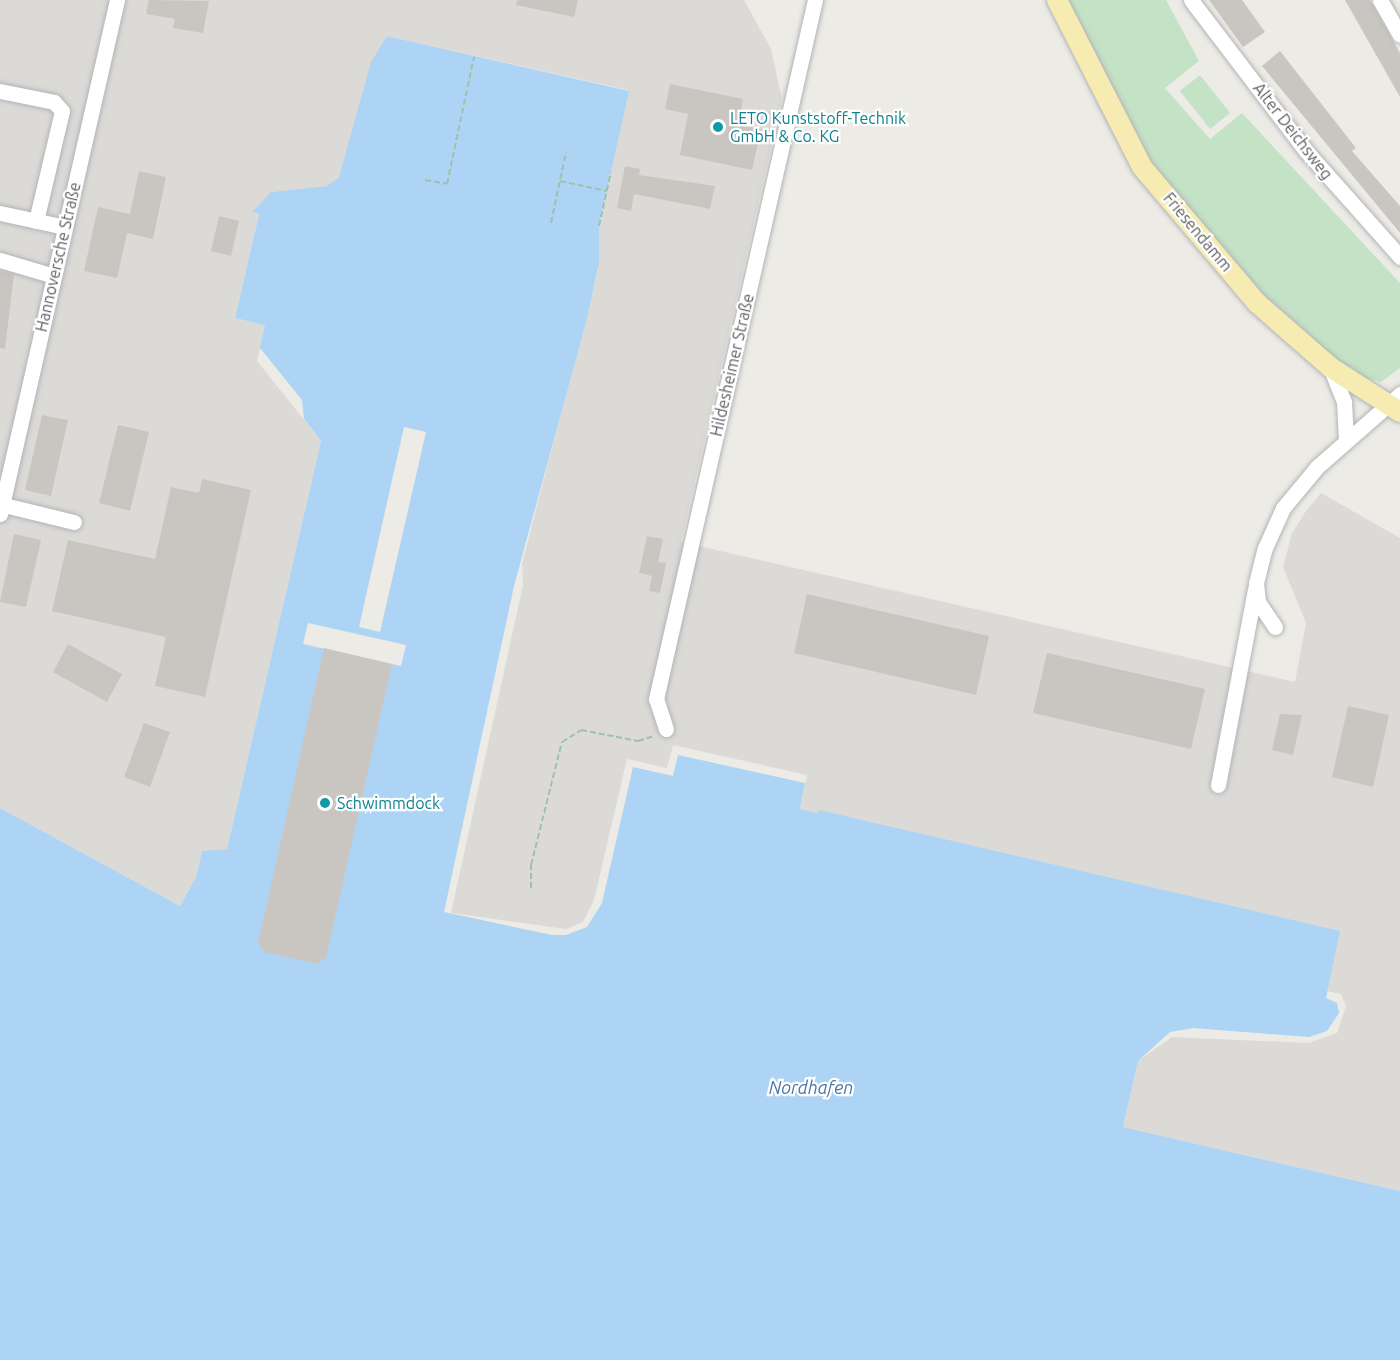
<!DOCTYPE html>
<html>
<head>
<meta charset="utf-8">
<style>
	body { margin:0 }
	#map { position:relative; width:1400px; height:1360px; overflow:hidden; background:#edebe5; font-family:Ubuntu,sans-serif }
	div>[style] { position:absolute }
	.industrial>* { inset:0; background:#dcdad7 }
	.green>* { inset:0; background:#c4e2c5 }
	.water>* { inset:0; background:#add4f5 }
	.pier>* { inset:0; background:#edebe5 }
	.building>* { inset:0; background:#c9c6c1 }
	.path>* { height:2px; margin-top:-1px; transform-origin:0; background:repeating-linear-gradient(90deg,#9ec2a9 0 6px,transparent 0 9px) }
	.roads { filter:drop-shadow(0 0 2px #b2b4b8) drop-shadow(0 0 2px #b2b4b8) }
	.minor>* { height:15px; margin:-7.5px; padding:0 7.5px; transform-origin:7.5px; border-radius:7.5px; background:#fff }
	.major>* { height:20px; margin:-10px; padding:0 10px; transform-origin:10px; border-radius:10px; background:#f6ecb1 }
	.dots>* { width:16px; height:16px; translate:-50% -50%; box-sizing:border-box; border:3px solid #fff; border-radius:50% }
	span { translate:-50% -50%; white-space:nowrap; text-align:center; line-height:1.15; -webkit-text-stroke:4.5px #fff; paint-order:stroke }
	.culture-label { font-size:16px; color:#0d838f }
	.left { translate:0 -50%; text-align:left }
	.street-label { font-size:16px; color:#5d5f63 }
	.water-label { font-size:18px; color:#4c76a6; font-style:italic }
</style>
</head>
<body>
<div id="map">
	<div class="industrial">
		<div style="clip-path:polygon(0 0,744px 0,771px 49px,782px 99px,681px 542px,1295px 682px,1306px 623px,1283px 567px,1292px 533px,1306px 511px,1321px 493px,1400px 538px,1400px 1191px,1123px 1127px,1138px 1061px,1172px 1037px,1309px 1043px,1337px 1033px,1346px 1006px,1341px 994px,1327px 991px,1339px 931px,800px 809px,807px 775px,673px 745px,667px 768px,627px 759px,594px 900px,583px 922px,566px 929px,451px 913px,523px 585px,522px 564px,598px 270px,599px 226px,628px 90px,387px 36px,339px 177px,327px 186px,271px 192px,253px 212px,259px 213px,235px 318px,266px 325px,257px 361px,321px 441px,227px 849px,202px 851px,196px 877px,180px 906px,0 808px)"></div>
	</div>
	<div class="green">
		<div style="clip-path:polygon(1059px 0,1166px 0,1199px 61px,1165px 88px,1210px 139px,1242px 113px,1400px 283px,1400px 368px,1381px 382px,1350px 373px,1259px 301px,1145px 167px)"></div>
		<div style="clip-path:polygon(1200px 75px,1230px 113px,1210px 129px,1180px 91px)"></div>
	</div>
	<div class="water">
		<div style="clip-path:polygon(387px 36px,629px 91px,599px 226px,599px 263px,586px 322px,514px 586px,444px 912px,552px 935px,566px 935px,587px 927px,602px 903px,633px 767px,673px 776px,678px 755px,805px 783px,800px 809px,818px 813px,819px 810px,1340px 931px,1326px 998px,1337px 1003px,1339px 1013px,1327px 1031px,1309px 1037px,1193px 1028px,1170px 1032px,1138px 1061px,1123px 1127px,1400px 1191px,1400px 1360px,0 1360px,0 808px,180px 906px,196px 877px,202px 851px,227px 849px,321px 441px,304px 419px,302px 400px,260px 348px,265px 325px,235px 318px,259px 214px,252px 212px,271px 192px,327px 186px,339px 177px,371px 62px)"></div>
	</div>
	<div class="pier">
		<div style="clip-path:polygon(404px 427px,426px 432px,380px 632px,359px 627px)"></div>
		<div style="clip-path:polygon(308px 623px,406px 645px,401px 666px,303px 644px)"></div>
	</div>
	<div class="building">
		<div style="clip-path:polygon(149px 0,209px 1px,203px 33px,173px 28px,175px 19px,146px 14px)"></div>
		<div style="clip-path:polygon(517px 0,578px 0,574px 17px,516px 5px)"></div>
		<div style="clip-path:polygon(1209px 0,1242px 0,1265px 32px,1243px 47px)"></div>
		<div style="clip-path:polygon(1345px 0,1370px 0,1400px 53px,1400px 97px)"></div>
		<div style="clip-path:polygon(1280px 51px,1356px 148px,1352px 151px,1400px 206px,1400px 233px,1262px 66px)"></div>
		<div style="clip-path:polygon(670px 84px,743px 99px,738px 125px,761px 129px,752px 170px,680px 155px,688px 114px,665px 109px)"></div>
		<div style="clip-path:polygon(625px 166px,640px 169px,639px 175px,715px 186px,710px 209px,634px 194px,631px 211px,617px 208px)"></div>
		<div style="clip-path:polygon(139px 171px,166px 177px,153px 239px,127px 233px,117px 278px,84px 271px,98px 207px,130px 214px)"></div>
		<div style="clip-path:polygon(219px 216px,239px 221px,231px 256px,211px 251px)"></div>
		<div style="clip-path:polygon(0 271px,14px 274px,5px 349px,0 348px)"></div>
		<div style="clip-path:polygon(42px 415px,68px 420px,51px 496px,25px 490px)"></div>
		<div style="clip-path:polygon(118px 425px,149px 432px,130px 511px,99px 503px)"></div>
		<div style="clip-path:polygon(202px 479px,251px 490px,205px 697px,155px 686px,166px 637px,52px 611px,68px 540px,155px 559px,171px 487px,199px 493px)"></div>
		<div style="clip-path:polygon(14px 534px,41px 540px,26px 607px,0 602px)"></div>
		<div style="clip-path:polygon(647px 536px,663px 539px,658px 562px,666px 563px,660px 593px,649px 591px,652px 576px,639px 573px)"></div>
		<div style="clip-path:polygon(807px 594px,989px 636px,976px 695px,794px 653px)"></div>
		<div style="clip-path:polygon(68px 644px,122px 674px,107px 702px,53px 672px)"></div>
		<div style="clip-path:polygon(324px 648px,392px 664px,326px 958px,317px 964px,264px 952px,258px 943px)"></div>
		<div style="clip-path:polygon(1047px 653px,1205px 689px,1191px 749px,1033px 713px)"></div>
		<div style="clip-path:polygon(1348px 706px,1389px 715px,1373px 787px,1332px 777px)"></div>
		<div style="clip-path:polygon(1280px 714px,1302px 715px,1293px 755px,1272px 750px)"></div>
		<div style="clip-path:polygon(144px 723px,170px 732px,150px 787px,124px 777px)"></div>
	</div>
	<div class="path">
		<div style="left:425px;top:180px;width:22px;rotate:10deg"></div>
		<div style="left:447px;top:184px;width:130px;rotate:-78deg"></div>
		<div style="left:560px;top:181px;width:48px;rotate:12deg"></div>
		<div style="left:551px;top:223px;width:73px;rotate:-78.1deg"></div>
		<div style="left:599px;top:226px;width:55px;rotate:-77.5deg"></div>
		<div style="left:531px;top:888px;width:23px;rotate:-90deg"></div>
		<div style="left:531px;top:865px;width:127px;rotate:-75.9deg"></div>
		<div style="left:562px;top:742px;width:22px;rotate:-32deg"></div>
		<div style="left:581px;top:730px;width:58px;rotate:10.9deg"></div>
		<div style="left:638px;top:741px;width:17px;rotate:-17deg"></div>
	</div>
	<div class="roads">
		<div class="minor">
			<div style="left:1191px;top:0;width:190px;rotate:52.7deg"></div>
			<div style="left:1306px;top:151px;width:142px;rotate:48.4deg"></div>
			<div style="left:1380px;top:0;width:40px;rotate:60.3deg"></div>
			<div style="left:0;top:91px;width:55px;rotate:11.5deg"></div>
			<div style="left:54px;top:102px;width:12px;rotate:48deg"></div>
			<div style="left:62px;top:111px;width:113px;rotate:103.3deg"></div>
			<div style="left:0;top:213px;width:66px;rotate:12.2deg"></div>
			<div style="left:0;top:260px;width:56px;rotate:16.5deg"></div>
			<div style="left:1330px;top:367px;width:38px;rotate:68deg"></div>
			<div style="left:1344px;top:402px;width:37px;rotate:87deg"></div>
			<div style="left:0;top:504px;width:76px;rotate:13.7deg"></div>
			<div style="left:0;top:514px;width:527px;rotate:-77.18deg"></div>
			<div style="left:1275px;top:627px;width:30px;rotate:-124deg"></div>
			<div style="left:1258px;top:602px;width:19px;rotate:-96deg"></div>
			<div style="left:1256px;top:583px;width:36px;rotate:-76deg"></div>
			<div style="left:1265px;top:548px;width:44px;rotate:-65.8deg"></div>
			<div style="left:1283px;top:508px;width:53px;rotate:-50.3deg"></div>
			<div style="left:1317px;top:467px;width:111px;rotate:-41.3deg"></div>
			<div style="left:666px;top:729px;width:32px;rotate:-108deg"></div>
			<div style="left:656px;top:699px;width:717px;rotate:-77.19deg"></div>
			<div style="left:1218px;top:785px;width:199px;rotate:-79.3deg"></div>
		</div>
		<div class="major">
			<div style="left:1057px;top:0;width:187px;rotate:63deg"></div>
			<div style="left:1142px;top:167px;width:178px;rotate:49.8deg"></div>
			<div style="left:1257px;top:303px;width:97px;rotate:41.2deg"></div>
			<div style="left:1330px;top:367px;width:83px;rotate:32.7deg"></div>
		</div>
	</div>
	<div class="dots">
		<div style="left:718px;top:127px;background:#0f9aa8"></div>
		<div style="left:325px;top:803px;background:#0f9aa8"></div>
	</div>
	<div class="culture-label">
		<span class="left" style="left:730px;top:127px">LETO Kunststoff-Technik<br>GmbH &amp; Co. KG</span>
		<span class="left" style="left:337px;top:803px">Schwimmdock</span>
	</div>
	<div class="street-label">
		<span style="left:1293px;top:131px;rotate:52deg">Alter Deichsweg</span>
		<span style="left:1198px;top:232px;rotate:50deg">Friesendamm</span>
		<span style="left:58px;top:257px;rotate:-77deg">Hannoversche Straße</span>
		<span style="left:732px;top:365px;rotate:-77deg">Hildesheimer Straße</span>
	</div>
	<div class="water-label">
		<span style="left:811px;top:1087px">Nordhafen</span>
	</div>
</div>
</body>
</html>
